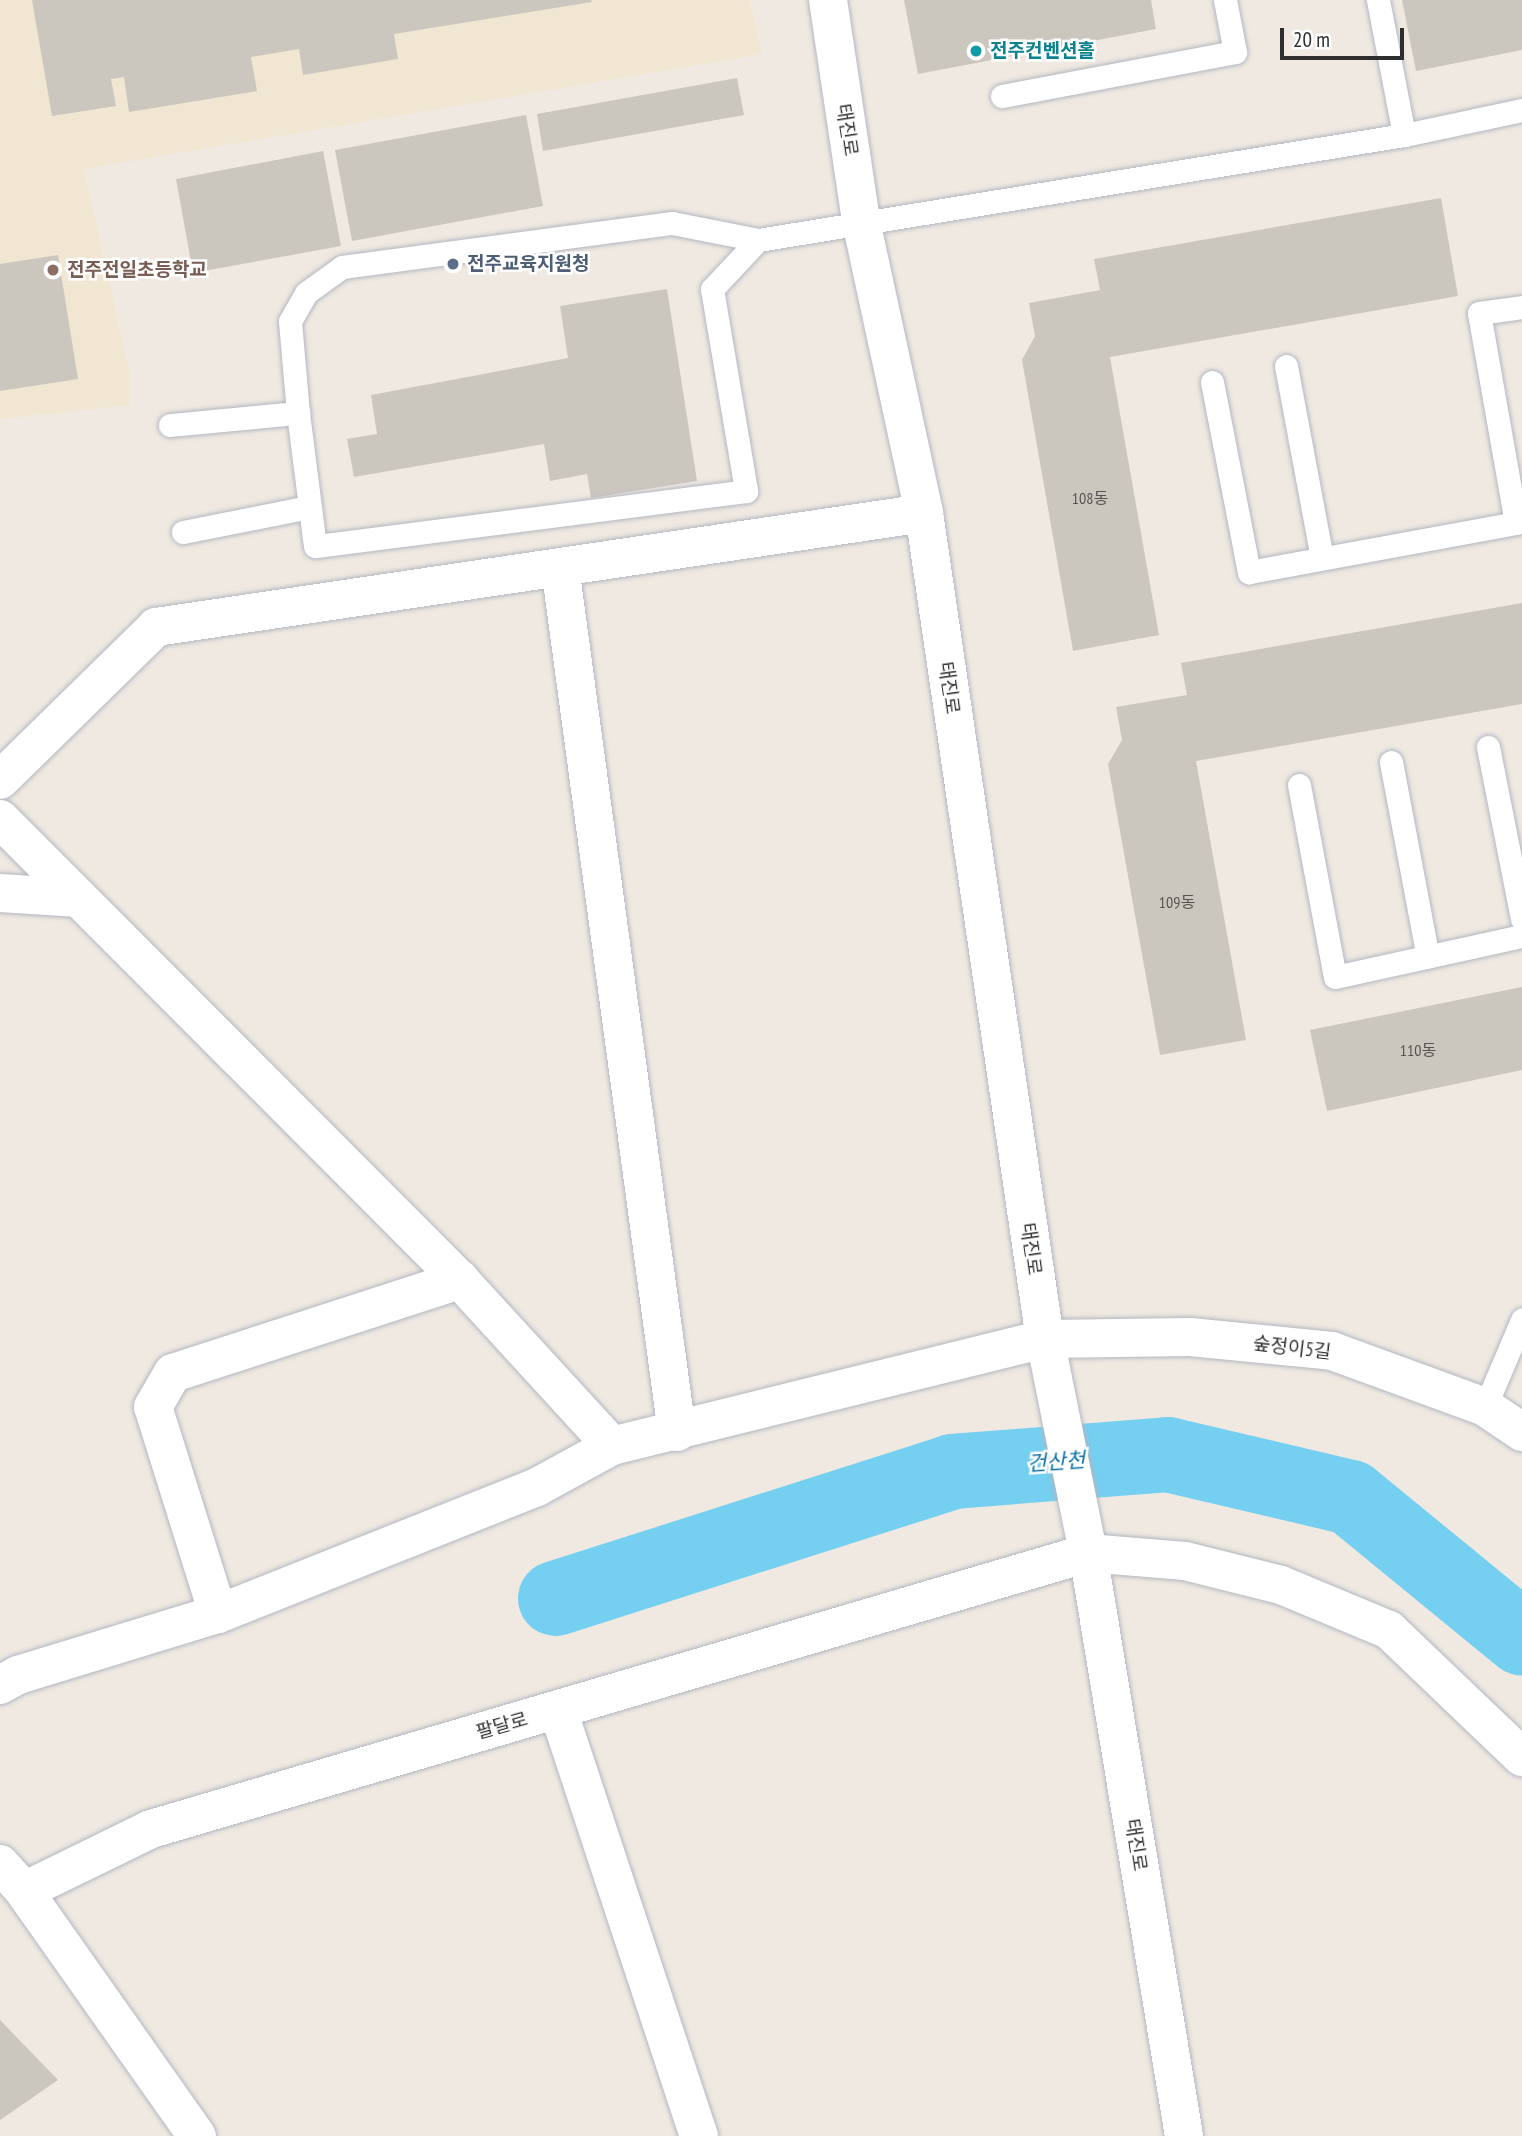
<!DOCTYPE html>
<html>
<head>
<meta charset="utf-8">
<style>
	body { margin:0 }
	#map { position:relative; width:1522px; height:2136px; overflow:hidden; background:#efe9e1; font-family:"PT Sans Narrow","Noto Sans KR",sans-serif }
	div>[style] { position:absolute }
	.education>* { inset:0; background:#f0e6d1 }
	.river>* { height:75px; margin:-37.5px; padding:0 37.5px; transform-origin:37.5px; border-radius:37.5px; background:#75cff0 }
	.building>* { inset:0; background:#cbc7bf }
	.roads { filter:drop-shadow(0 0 2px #b4b7c1) drop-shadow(0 0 2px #b4b7c1) }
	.service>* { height:23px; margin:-11.5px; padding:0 11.5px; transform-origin:11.5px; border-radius:11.5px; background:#fff }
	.minor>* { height:38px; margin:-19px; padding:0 19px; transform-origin:19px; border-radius:19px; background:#fff }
	.tertiary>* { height:38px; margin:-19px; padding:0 19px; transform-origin:19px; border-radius:19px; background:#fff }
	.dots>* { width:19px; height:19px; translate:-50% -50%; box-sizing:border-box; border:4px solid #fff; border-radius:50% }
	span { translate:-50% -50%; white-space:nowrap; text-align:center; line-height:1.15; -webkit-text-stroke:5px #fff; paint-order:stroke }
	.number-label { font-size:16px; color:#555452 }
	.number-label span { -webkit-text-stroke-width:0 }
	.culture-label { font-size:19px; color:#0d838f; font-weight:700 }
	.left { translate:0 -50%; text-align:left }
	.street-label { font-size:19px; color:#2e2e2e }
	.service-label { font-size:19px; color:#4e5e75; font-weight:700 }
	.education-label { font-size:19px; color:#785e54; font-weight:700 }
	.water-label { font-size:21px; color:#0d6fa3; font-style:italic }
	.scale { position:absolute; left:1280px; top:28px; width:124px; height:32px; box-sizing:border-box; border:4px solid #2e2e2e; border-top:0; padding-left:9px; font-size:21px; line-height:24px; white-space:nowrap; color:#2e2e2e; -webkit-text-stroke:5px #fff; paint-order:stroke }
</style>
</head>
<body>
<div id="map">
	<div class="education">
		<div style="clip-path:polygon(0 0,750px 0,762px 54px,84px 169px,129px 371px,130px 405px,0 419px)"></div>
	</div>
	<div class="river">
		<div style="left:555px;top:1598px;width:417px;rotate:-17.7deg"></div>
		<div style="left:952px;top:1471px;width:216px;rotate:-4.5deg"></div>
		<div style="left:1167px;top:1454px;width:188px;rotate:13.2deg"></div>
		<div style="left:1350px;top:1497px;width:222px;rotate:39.3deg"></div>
	</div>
	<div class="building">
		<div style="clip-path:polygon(32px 0,591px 0,592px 2px,394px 34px,398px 59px,303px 75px,299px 49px,251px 57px,257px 91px,129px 112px,124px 77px,111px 79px,116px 106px,52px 116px)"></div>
		<div style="clip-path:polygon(904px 0,1151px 0,1156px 29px,918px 74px)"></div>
		<div style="clip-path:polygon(1402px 0,1522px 0,1522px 50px,1416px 71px)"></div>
		<div style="clip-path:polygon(737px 78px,744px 115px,543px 151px,537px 114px)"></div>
		<div style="clip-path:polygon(526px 115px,543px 206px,352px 241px,335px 150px)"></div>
		<div style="clip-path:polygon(323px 151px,341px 246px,193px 273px,176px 179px)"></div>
		<div style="clip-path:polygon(1441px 198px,1458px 296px,1110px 357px,1159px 635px,1073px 651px,1022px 360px,1035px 336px,1029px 303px,1100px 290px,1094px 259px)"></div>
		<div style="clip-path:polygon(58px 255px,78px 379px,0 391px,0 264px)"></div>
		<div style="clip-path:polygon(667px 289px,697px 481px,591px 498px,587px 474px,550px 481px,544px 444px,354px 477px,347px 439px,377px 434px,371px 395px,568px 358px,560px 306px)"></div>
		<div style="clip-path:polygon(1522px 603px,1522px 704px,1196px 761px,1246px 1040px,1160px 1055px,1108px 764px,1122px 740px,1116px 707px,1187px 695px,1181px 663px)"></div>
		<div style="clip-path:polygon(1522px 987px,1522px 1070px,1327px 1111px,1310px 1030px)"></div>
		<div style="clip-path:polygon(0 2020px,58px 2080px,0 2120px)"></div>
	</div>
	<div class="roads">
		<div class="service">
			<div style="left:1378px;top:0;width:137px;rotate:79.1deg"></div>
			<div style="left:1002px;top:96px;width:237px;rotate:-10.7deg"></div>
			<div style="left:1235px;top:52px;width:53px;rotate:-100.9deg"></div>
			<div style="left:758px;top:240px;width:67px;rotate:133.2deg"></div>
			<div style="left:712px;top:289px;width:205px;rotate:80.4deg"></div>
			<div style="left:746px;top:491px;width:434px;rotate:172.7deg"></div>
			<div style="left:315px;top:546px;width:134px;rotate:-97.3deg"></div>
			<div style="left:298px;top:413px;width:92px;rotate:-95deg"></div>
			<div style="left:290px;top:321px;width:32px;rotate:-60deg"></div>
			<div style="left:306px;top:293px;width:44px;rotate:-35.8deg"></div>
			<div style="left:342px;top:267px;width:333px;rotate:-7.6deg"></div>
			<div style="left:672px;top:223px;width:88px;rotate:11.2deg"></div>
			<div style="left:758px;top:240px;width:654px;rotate:-9.23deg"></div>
			<div style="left:1404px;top:135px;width:121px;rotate:-12deg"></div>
			<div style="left:1286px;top:366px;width:195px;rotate:79.4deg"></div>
			<div style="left:1212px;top:382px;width:194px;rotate:79deg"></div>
			<div style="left:1249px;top:572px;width:278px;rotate:-10.4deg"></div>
			<div style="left:170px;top:425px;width:129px;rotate:-5.4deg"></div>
			<div style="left:1516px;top:523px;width:213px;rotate:-100deg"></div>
			<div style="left:1479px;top:313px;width:43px;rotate:-7.9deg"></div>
			<div style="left:183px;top:532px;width:128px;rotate:-11.2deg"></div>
			<div style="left:1488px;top:747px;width:175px;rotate:78.8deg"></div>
			<div style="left:1391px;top:762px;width:198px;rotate:79.3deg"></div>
			<div style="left:1299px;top:785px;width:195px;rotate:79.4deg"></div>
			<div style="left:1335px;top:977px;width:191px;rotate:-12.4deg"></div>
			<div style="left:1485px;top:1407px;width:95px;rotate:-67deg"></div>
		</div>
		<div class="minor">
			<div style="left:560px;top:567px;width:873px;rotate:82.3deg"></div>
			<div style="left:0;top:780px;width:219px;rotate:-44.4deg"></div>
			<div style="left:156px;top:627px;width:776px;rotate:-8.44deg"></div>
			<div style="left:0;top:819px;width:651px;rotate:45.06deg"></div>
			<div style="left:460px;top:1280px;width:225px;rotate:47.5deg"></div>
			<div style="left:0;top:893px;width:79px;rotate:3.6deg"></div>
			<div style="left:1045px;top:1339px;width:145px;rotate:-0.8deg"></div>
			<div style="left:1190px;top:1337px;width:143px;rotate:5.6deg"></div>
			<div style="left:1332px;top:1351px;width:163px;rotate:20.1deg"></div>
			<div style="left:1485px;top:1407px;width:45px;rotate:34deg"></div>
			<div style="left:218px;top:1614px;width:217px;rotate:-107.4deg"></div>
			<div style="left:153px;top:1407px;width:39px;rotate:-60deg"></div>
			<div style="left:173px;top:1373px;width:302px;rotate:-18deg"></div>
			<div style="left:558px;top:1710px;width:449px;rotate:71.7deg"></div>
			<div style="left:24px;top:1891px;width:141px;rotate:-26deg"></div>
			<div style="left:151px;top:1829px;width:977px;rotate:-16.41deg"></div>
			<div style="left:1088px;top:1553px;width:97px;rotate:4.7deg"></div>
			<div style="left:1185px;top:1561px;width:99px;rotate:14deg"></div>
			<div style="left:1281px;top:1585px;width:117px;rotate:22.6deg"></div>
			<div style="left:1389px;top:1630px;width:184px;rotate:43.7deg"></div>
		</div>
		<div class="tertiary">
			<div style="left:828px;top:0;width:223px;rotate:81.5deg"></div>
			<div style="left:861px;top:221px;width:299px;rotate:77.8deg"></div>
			<div style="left:924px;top:513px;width:835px;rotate:81.67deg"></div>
			<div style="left:1045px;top:1339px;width:218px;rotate:78.6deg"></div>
			<div style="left:1088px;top:1553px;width:591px;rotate:80.65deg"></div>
			<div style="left:0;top:1685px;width:21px;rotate:-29deg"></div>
			<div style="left:18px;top:1675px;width:209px;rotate:-17deg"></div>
			<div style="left:218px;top:1614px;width:343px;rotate:-21.7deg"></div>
			<div style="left:537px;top:1487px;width:85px;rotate:-28.7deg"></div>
			<div style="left:612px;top:1446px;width:446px;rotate:-13.9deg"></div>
			<div style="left:0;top:1864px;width:36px;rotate:48deg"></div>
			<div style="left:24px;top:1891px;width:300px;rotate:54.8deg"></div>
		</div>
	</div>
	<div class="dots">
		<div style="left:976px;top:51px;background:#0f9aa8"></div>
		<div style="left:453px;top:264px;background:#5c6f8a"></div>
		<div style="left:53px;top:270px;background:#8d6e63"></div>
	</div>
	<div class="number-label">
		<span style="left:1090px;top:498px">108동</span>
		<span style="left:1177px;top:902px">109동</span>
		<span style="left:1418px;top:1050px">110동</span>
	</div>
	<div class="culture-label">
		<span class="left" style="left:990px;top:51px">전주컨벤션홀</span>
	</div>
	<div class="street-label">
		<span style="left:847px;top:130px;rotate:81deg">태진로</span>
		<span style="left:949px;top:688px;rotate:82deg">태진로</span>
		<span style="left:1031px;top:1249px;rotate:82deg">태진로</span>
		<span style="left:1292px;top:1348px;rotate:7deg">숲정이5길</span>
		<span style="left:502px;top:1726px;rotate:-16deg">팔달로</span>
		<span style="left:1136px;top:1845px;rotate:81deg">태진로</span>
	</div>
	<div class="service-label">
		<span class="left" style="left:467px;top:264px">전주교육지원청</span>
	</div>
	<div class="education-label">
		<span class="left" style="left:67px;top:270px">전주전일초등학교</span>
	</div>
	<div class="water-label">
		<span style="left:1056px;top:1462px;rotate:-4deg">건산천</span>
	</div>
	<div class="scale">20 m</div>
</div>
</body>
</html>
